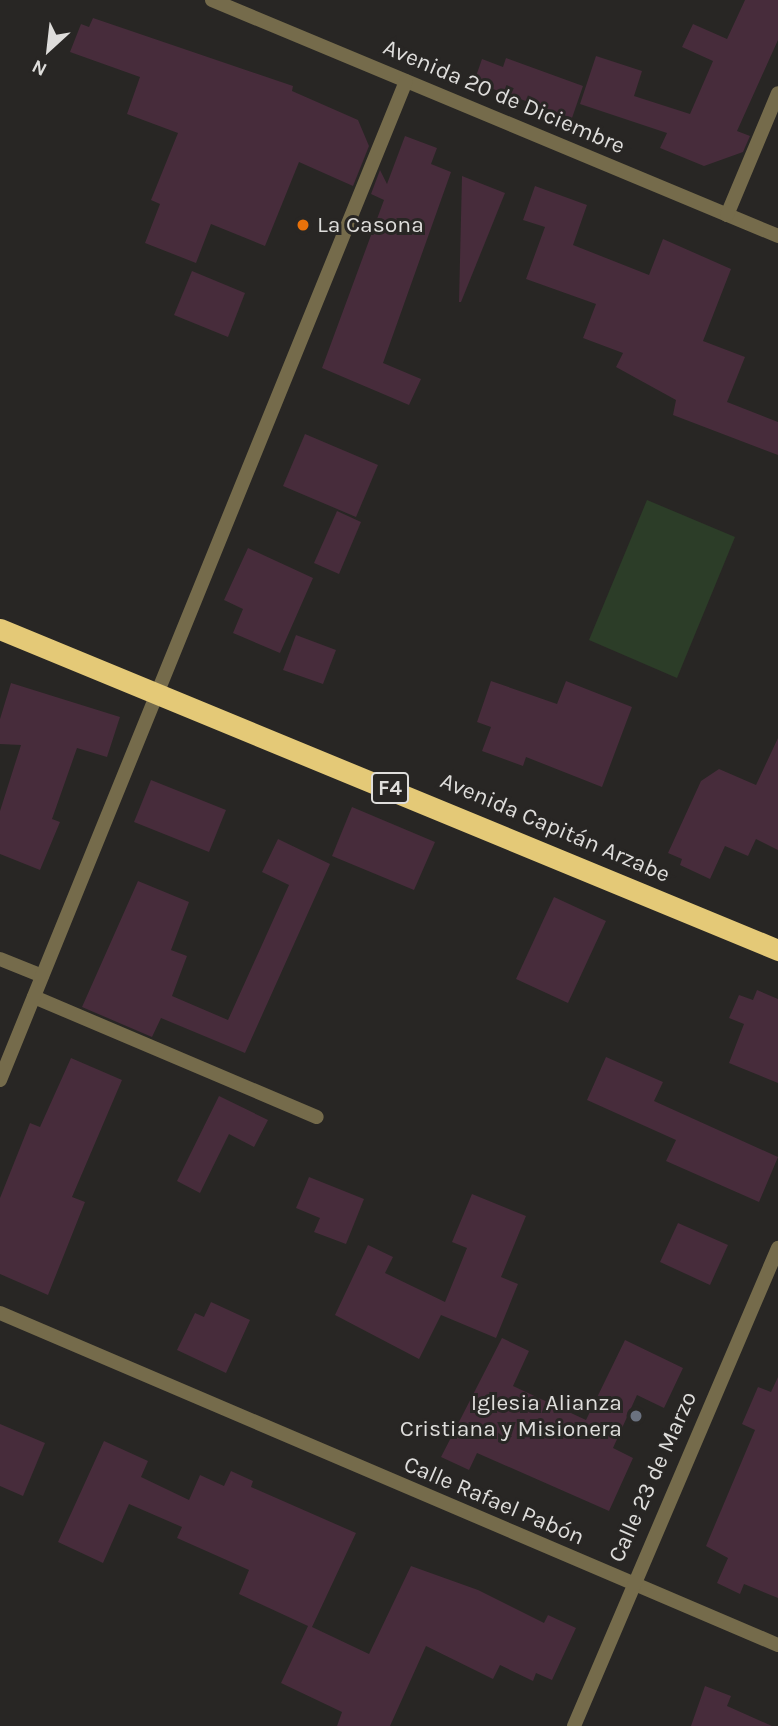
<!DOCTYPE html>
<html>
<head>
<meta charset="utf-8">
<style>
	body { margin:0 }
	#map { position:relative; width:778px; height:1726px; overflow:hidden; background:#282624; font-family:Karla,sans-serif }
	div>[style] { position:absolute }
	.green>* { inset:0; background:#2c3d28 }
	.building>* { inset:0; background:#472c3b }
	.lane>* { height:14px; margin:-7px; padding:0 7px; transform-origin:7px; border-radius:7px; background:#756b4b }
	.street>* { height:14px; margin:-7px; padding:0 7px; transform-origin:7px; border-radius:7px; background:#756b4b }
	.highway>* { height:21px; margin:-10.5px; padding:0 10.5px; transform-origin:10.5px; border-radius:10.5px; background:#e4c977 }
	.dots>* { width:19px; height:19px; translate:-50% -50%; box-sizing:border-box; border:4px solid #282624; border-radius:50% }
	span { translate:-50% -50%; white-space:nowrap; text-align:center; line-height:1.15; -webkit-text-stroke:6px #282624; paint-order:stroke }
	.shield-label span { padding:2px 5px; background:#282624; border:2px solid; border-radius:5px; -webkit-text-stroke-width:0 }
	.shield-label { font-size:21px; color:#dedddb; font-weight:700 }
	.street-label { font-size:23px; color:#dedddb }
	.poi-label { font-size:23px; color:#dedddb }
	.left { translate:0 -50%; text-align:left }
	.right { translate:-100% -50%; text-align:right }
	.north { position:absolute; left:14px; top:14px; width:70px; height:70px; -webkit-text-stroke:5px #282624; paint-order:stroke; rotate:207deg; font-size:19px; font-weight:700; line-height:28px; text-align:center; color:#dedddb }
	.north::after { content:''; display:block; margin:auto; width:24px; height:32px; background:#dedddb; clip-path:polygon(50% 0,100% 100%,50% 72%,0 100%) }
</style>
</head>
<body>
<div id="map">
	<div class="green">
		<div style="clip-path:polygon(647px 500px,735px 537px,677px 678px,589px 640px)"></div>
	</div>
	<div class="building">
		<div style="clip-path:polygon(745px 0,778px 0,778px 40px,737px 131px,750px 136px,743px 152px,704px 166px,660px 148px,667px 133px,580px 104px,596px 56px,642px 71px,634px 96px,690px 114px,713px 61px,682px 47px,693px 24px,727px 39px)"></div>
		<div style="clip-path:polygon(93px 18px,293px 86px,292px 91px,358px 120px,369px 146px,353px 186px,299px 162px,265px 246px,211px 224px,196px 263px,145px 243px,160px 204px,151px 200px,178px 133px,127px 114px,140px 77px,70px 52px,81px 24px,89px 27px)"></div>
		<div style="clip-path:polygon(506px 58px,583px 86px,572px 118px,474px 82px,482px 59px,503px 67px)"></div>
		<div style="clip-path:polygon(405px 136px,437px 148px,431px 164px,451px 172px,383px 363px,421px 379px,409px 405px,322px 368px,384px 200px,371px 194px,380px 170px,387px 184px)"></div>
		<div style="clip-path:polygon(462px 176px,505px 193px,461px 302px,459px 302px)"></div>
		<div style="clip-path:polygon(535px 186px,587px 205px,573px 245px,649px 275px,663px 239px,731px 269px,703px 341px,745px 357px,727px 402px,778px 422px,778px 455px,673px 415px,676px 400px,616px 367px,623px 353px,583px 338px,596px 304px,526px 279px,545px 227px,523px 220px)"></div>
		<div style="clip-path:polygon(192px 271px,245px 293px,228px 337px,174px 315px)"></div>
		<div style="clip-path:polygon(305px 434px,378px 465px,356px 517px,283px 486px)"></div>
		<div style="clip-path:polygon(337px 511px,361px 522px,339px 574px,314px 563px)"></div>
		<div style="clip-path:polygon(248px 548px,313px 578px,280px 653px,233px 633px,243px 609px,224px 600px)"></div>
		<div style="clip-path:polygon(296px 635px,336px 650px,323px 684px,283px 670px)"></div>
		<div style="clip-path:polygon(491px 681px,557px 704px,566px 681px,632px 707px,602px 787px,526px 757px,523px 766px,482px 751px,491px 727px,477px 722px)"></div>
		<div style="clip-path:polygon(11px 683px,120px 717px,107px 757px,77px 748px,52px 819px,60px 822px,40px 870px,0 854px,0 811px,21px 745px,0 744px,0 719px)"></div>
		<div style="clip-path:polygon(778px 738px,778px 850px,756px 839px,748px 856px,725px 846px,710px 879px,680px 865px,682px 859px,668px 853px,701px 781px,719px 769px,756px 785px)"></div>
		<div style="clip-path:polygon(151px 780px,226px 810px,209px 852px,134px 822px)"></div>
		<div style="clip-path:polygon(352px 807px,435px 842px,414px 890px,332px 856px)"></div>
		<div style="clip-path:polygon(278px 839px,330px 864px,245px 1053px,161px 1018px,152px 1037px,82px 1007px,138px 881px,189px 902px,171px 950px,187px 956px,172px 996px,228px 1020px,289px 885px,262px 872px)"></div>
		<div style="clip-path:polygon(554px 897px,606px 921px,568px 1003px,516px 979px)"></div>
		<div style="clip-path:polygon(757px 990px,778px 999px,778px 1083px,729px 1063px,744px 1024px,729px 1018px,739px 995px,753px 1000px)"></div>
		<div style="clip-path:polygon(606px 1057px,663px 1082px,654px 1101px,778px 1157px,759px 1202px,666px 1161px,676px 1140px,587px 1100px)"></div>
		<div style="clip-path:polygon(71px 1058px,122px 1080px,72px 1197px,85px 1202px,48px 1295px,0 1274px,0 1198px,30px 1123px,40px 1127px)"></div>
		<div style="clip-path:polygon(219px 1096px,268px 1120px,254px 1147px,229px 1134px,200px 1193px,177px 1181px)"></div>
		<div style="clip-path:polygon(309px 1177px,364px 1199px,346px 1244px,314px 1232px,320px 1218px,296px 1208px)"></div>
		<div style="clip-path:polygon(472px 1194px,526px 1216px,501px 1277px,518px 1284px,496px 1338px,441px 1315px,419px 1359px,335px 1315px,368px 1245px,393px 1257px,385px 1273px,445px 1302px,467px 1248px,452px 1242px)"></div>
		<div style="clip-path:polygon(678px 1223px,728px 1245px,710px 1285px,660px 1262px)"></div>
		<div style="clip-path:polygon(211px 1302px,250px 1320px,226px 1373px,177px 1350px,195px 1313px,204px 1317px)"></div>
		<div style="clip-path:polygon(502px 1338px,529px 1351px,513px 1386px,586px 1420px,625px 1340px,683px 1368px,664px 1408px,637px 1395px,613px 1448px,633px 1458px,609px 1511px,477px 1453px,469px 1470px,441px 1457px)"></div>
		<div style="clip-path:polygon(778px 1377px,778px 1598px,744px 1584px,740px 1594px,717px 1583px,728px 1558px,706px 1546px,755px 1430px,742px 1424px,758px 1387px,771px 1392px)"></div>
		<div style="clip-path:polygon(0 1424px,45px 1443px,23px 1496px,0 1486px)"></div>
		<div style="clip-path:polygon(104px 1441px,148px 1461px,141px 1477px,189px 1500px,200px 1475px,224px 1486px,231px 1471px,253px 1481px,251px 1487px,356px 1533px,312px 1627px,369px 1654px,411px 1566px,478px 1590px,544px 1623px,548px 1615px,576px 1628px,552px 1680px,536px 1673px,533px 1681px,500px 1665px,493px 1679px,426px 1646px,390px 1726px,337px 1726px,342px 1712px,281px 1683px,308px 1626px,239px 1594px,249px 1570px,177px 1538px,182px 1527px,129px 1504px,103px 1563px,58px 1542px)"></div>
		<div style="clip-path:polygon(705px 1686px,731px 1696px,727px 1706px,772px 1726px,691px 1726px)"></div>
	</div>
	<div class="lane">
		<div style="left:34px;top:997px;width:307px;rotate:23deg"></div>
	</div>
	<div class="street">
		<div style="left:212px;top:0;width:613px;rotate:22.63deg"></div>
		<div style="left:727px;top:215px;width:132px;rotate:-67.3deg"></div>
		<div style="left:0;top:959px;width:45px;rotate:22deg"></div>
		<div style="left:0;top:1080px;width:1078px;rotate:-67.88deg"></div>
		<div style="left:0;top:1313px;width:846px;rotate:23.11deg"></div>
		<div style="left:574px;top:1726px;width:520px;rotate:-66.89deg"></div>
	</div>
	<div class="highway">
		<div style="left:0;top:629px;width:842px;rotate:22.42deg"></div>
	</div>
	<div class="dots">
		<div style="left:303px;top:225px;background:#e8710a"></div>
		<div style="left:636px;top:1416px;background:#6b7280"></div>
	</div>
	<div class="shield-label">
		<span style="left:390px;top:788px">F4</span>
	</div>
	<div class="street-label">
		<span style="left:504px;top:97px;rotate:23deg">Avenida 20 de Diciembre</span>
		<span style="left:555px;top:828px;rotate:23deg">Avenida Capitán Arzabe</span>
		<span style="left:653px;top:1477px;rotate:-66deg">Calle 23 de Marzo</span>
		<span style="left:494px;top:1501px;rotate:23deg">Calle Rafael Pabón</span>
	</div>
	<div class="poi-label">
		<span class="left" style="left:317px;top:225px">La Casona</span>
		<span class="right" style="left:622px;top:1416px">Iglesia Alianza<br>Cristiana y Misionera</span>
	</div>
	<div class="north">N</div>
</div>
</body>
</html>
